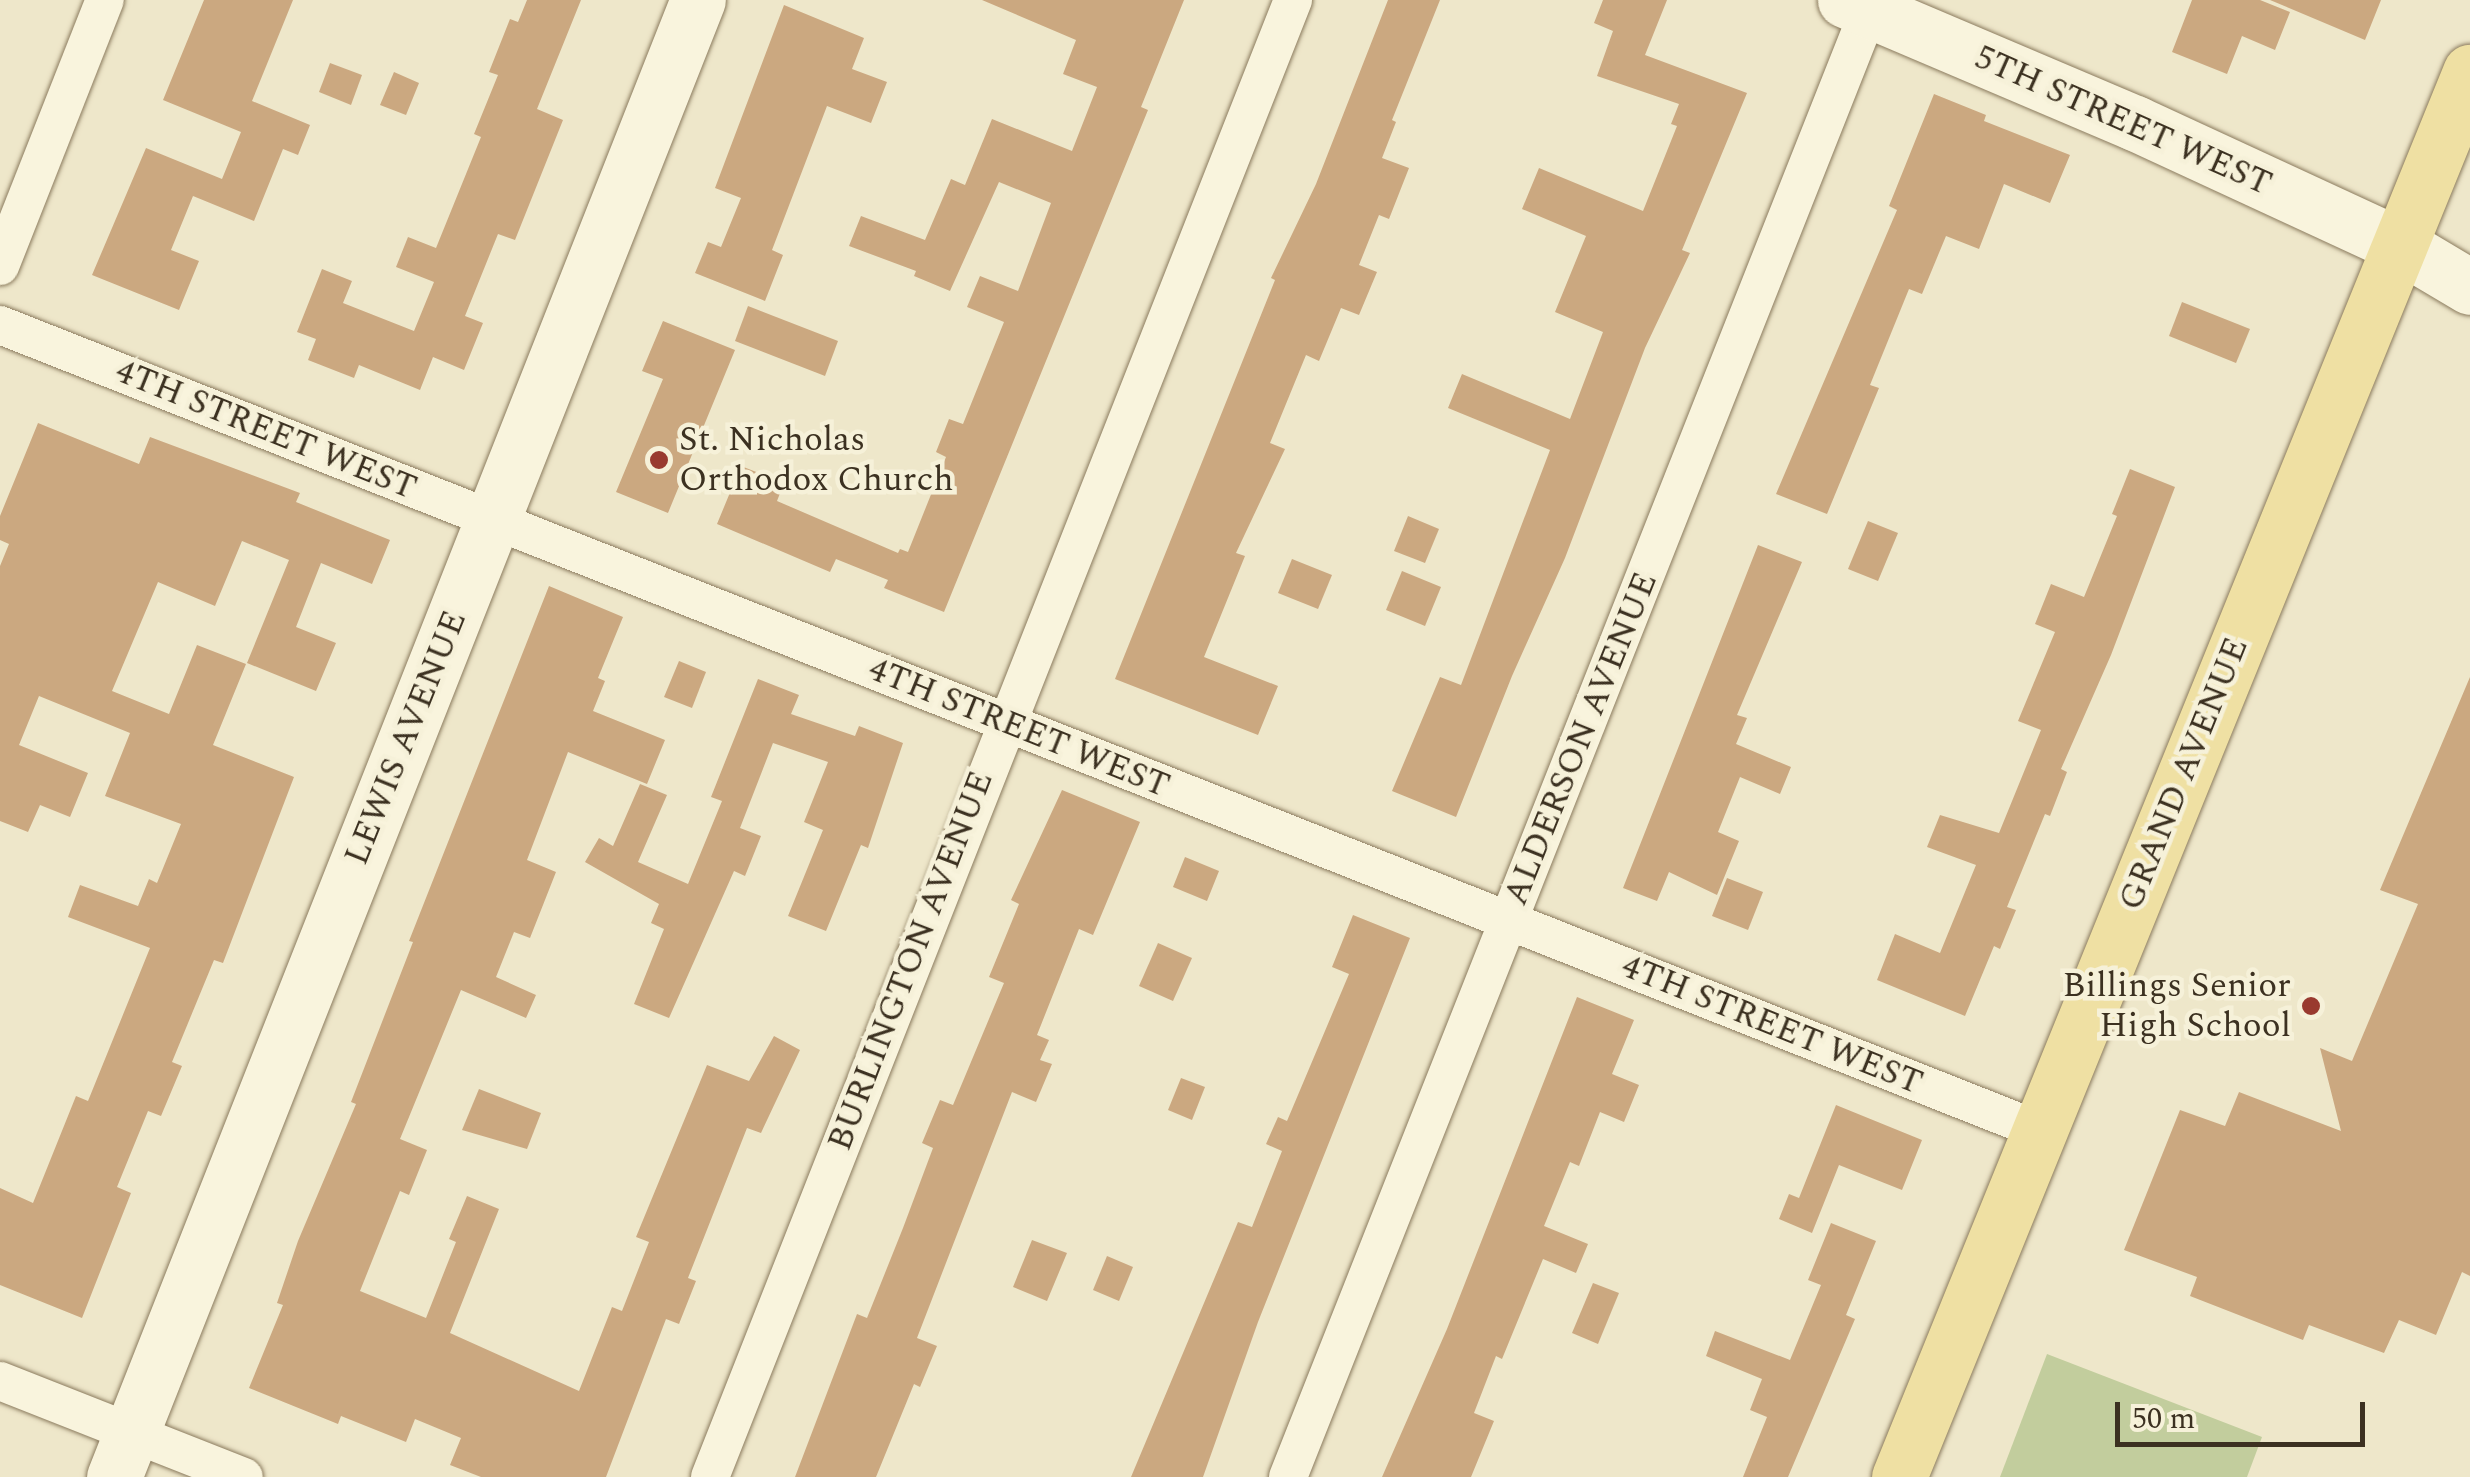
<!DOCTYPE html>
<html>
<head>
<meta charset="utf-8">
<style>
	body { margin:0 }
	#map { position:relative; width:2470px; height:1477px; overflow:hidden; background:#eee7ca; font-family:Spectral,serif }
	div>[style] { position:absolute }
	.green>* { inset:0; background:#c2cd9d }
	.building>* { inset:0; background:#cba880 }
	.roads { filter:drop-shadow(0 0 2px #8b7b5e) drop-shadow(0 0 2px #8b7b5e) }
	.street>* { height:38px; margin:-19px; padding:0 19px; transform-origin:19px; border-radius:19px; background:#f9f4dd }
	.secondary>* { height:55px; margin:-27.5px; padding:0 27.5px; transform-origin:27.5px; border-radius:27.5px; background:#f9f4dd }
	.primary>* { height:55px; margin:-27.5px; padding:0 27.5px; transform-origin:27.5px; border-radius:27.5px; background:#efe0a3 }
	.dots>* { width:28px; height:28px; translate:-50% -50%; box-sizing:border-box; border:5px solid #f6f1d9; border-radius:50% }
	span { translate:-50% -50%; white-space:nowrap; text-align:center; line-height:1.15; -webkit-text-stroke:9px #f6f1d9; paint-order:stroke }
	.street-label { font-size:35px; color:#3c3121 }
	.poi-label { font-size:35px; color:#3c3121 }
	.left { translate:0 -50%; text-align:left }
	.right { translate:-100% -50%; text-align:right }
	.scale { position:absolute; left:2115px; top:1402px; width:250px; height:45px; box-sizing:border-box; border:5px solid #3c3121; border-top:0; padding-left:12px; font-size:30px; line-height:35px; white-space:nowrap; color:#3c3121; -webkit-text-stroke:8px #f6f1d9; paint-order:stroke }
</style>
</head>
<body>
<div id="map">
	<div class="green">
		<div style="clip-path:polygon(2047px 1354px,2262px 1437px,2247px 1477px,2000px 1477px)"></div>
	</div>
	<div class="building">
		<div style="clip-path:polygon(204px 0,293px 0,252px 101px,310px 125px,298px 155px,283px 149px,254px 221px,193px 196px,171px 250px,199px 261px,179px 310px,92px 275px,146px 148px,222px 179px,241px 132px,163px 100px)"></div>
		<div style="clip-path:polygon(527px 0,581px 0,537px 109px,563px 120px,515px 240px,498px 234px,465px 316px,483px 323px,464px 370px,433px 357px,420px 390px,359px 365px,354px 378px,308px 360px,316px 339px,297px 332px,322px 269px,352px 281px,343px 303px,414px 331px,434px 282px,396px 267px,408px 237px,436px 248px,481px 137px,474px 134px,498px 75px,489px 72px,510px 19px,518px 22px)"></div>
		<div style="clip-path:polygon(982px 0,1184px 0,1141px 107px,1148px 110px,944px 612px,884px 588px,888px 580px,836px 559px,830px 572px,717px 524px,741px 466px,784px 483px,777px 501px,898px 553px,900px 549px,908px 552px,946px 457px,936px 452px,949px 419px,963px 424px,1004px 322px,967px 307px,980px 276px,1018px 291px,1051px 203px,999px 182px,950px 291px,914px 276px,916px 271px,849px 246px,861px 216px,925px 240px,951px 179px,965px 185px,992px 119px,1072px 151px,1097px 87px,1063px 74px,1076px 40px)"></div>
		<div style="clip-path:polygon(1388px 0,1440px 0,1392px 120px,1396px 122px,1382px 158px,1409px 168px,1389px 219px,1379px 215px,1359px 265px,1377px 272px,1359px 315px,1341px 308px,1319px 361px,1306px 355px,1270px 443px,1285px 449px,1236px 553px,1245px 556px,1204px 657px,1278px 686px,1258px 735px,1115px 679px,1275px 280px,1271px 278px,1316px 184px)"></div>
		<div style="clip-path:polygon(1603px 0,1667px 0,1645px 55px,1747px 93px,1682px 250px,1690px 253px,1645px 348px,1565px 558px,1512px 676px,1456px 817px,1392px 791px,1440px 677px,1461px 685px,1550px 450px,1448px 408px,1462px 374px,1570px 419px,1603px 332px,1555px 312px,1586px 236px,1522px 209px,1539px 168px,1643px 211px,1677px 126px,1671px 124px,1679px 104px,1597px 76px,1613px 31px,1594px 23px)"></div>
		<div style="clip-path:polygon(2192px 0,2260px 0,2290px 12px,2275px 50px,2242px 36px,2227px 74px,2172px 52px)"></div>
		<div style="clip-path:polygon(2270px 0,2381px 0,2365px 40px)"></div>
		<div style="clip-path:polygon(784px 5px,864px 38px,852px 69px,887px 82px,871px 123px,827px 106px,772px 250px,783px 255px,765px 301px,695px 273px,708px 242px,721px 247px,741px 198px,715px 188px)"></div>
		<div style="clip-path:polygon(330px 63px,362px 75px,351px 105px,319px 92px)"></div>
		<div style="clip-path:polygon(394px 72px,419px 83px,406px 115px,380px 105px)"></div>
		<div style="clip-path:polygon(1934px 94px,1986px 115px,1984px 121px,2070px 155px,2050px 203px,2004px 184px,1979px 249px,1946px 236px,1922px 294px,1909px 289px,1870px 385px,1879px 388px,1827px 514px,1776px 494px,1897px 210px,1889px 206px)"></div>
		<div style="clip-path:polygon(2182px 302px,2250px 329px,2236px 363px,2169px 336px)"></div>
		<div style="clip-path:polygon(748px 306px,838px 341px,825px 376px,735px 341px)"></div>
		<div style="clip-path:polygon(663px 321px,735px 350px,668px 513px,616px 492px,663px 379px,642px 371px)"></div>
		<div style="clip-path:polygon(38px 423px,139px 464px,150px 437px,300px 493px,296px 502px,390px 540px,372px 584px,321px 563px,296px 627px,336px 643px,316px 691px,247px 663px,289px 560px,242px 541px,215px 606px,158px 582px,112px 691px,169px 714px,197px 645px,246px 664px,213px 745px,294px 777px,223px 963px,214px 960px,172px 1062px,182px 1066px,161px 1116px,148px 1111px,117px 1187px,131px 1193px,82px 1318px,0 1285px,0 1188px,33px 1203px,76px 1096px,88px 1101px,150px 948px,68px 917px,80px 885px,138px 906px,149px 879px,157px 883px,181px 824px,105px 796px,130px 733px,39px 696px,19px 745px,88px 773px,70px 817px,40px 805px,28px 832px,0 821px,0 566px,9px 544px,0 540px,0 516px)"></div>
		<div style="clip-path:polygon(2130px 469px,2175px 487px,2111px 655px,2061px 769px,2067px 772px,2050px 816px,2045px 814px,2007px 907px,2016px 910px,2000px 949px,1994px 946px,1965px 1016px,1877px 980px,1895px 934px,1940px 953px,1976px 865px,1927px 847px,1940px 815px,1999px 833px,2041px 730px,2018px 721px,2055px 632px,2035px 624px,2051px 584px,2084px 597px,2117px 516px,2112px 514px)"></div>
		<div style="clip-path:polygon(1408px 516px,1439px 529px,1425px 563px,1394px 551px)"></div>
		<div style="clip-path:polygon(1868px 521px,1898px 533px,1878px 581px,1848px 569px)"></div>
		<div style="clip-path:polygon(1758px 545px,1802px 562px,1737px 715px,1747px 718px,1736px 744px,1791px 767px,1780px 794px,1740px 777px,1718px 832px,1739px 841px,1717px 895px,1669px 872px,1657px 901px,1623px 888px)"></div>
		<div style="clip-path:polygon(1292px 559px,1332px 575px,1318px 609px,1278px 593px)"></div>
		<div style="clip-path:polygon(1402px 571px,1441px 587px,1425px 626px,1386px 610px)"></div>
		<div style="clip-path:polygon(549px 586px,623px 617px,598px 678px,605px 681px,593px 711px,665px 740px,647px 784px,568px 752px,527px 860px,556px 872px,530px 938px,514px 932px,496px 977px,536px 995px,526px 1018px,461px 990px,400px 1139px,427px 1150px,409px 1195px,400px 1191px,360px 1291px,426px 1318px,456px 1242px,449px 1239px,467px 1196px,499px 1209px,450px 1333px,579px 1391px,612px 1307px,622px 1311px,649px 1242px,636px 1237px,707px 1065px,749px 1081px,774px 1036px,800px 1050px,761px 1133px,747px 1128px,688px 1278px,696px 1281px,679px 1324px,666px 1319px,606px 1477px,481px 1477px,450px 1465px,461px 1438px,415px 1419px,406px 1442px,341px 1416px,338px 1424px,249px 1388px,283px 1305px,277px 1303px,298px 1241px,356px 1104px,351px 1102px,413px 942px,409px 941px)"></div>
		<div style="clip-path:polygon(679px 661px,706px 672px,692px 708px,664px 697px)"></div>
		<div style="clip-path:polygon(2470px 677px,2470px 1276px,2462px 1272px,2436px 1335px,2399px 1320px,2384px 1353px,2309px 1325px,2303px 1340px,2190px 1296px,2197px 1277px,2124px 1250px,2180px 1110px,2225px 1126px,2239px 1092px,2341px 1131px,2320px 1048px,2352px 1061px,2418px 904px,2380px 890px)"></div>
		<div style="clip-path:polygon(758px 679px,799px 695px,791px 714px,855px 736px,859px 726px,903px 743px,868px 848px,861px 845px,826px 931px,788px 916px,823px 830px,804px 822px,828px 762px,773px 743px,740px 828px,761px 836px,745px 876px,734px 871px,669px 1018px,634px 1004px,664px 929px,651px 923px,659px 904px,585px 862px,599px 838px,613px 846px,640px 784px,667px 795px,638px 862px,688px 884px,722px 801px,711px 797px)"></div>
		<div style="clip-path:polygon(1062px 790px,1140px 822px,1093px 935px,1079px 929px,1037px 1035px,1049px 1040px,1040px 1060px,1052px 1064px,1036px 1102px,1012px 1092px,917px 1338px,937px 1346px,920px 1387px,914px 1384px,876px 1477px,795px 1477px,857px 1314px,867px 1318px,903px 1228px,933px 1148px,922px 1143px,940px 1100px,953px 1105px,1004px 983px,989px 977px,1019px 904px,1011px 900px)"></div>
		<div style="clip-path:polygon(1185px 857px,1219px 871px,1207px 901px,1173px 887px)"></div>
		<div style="clip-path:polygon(1727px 878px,1763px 892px,1748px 930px,1712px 916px)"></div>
		<div style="clip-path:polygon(1353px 915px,1410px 938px,1258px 1322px,1203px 1477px,1131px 1477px,1238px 1222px,1252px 1227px,1282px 1151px,1266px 1144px,1278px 1117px,1287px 1121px,1349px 974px,1332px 967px)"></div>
		<div style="clip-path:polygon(1158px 943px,1192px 958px,1173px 1001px,1139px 986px)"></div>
		<div style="clip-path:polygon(1577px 997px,1634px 1020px,1612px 1074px,1639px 1085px,1624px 1122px,1600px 1112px,1579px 1166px,1570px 1162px,1544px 1226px,1588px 1244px,1576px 1273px,1543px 1259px,1502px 1359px,1496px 1356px,1474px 1413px,1494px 1421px,1471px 1477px,1382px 1477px,1447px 1329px)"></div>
		<div style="clip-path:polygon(1181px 1078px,1205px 1087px,1192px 1120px,1168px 1110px)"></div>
		<div style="clip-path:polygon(479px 1089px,541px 1113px,527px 1149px,462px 1130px)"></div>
		<div style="clip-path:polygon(1836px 1105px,1922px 1140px,1902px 1190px,1839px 1165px,1812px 1233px,1779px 1219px,1789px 1194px,1799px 1198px)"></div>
		<div style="clip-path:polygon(1831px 1223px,1876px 1241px,1846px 1315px,1855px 1319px,1788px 1477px,1743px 1477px,1767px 1417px,1750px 1410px,1762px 1379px,1706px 1356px,1715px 1331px,1790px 1360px,1821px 1285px,1808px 1280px)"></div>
		<div style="clip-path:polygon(1032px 1240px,1067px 1253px,1047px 1301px,1013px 1287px)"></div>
		<div style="clip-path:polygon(1107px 1256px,1133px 1267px,1119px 1301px,1093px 1290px)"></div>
		<div style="clip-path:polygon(1593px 1283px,1619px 1293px,1598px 1344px,1572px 1333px)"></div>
	</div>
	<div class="roads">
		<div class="street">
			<div style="left:0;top:266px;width:286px;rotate:-68.5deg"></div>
			<div style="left:0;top:325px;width:2191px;rotate:21.55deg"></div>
			<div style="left:0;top:1381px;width:262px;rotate:21.5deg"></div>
			<div style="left:710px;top:1477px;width:1588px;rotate:-68.46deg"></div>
			<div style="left:1288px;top:1477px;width:1589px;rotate:-68.39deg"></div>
		</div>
		<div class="secondary">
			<div style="left:1845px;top:0;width:315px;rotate:23deg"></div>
			<div style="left:2135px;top:123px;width:293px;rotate:24.8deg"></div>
			<div style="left:2401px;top:246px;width:80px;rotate:30.7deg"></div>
			<div style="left:114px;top:1477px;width:1588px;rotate:-68.43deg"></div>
		</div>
		<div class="primary">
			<div style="left:1899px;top:1477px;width:1517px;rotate:-67.88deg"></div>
		</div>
	</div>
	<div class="dots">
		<div style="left:659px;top:460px;background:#993a2f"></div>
		<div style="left:2311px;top:1006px;background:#993a2f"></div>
	</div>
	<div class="street-label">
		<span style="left:2123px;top:121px;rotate:24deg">5TH STREET WEST</span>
		<span style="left:266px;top:430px;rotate:22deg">4TH STREET WEST</span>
		<span style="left:1019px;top:728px;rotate:22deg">4TH STREET WEST</span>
		<span style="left:406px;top:738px;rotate:-68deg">LEWIS AVENUE</span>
		<span style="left:1581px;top:739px;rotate:-68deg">ALDERSON AVENUE</span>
		<span style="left:2184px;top:774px;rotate:-68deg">GRAND AVENUE</span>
		<span style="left:911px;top:961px;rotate:-69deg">BURLINGTON AVENUE</span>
		<span style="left:1772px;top:1025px;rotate:22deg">4TH STREET WEST</span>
	</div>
	<div class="poi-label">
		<span class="left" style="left:679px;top:460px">St. Nicholas<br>Orthodox Church</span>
		<span class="right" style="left:2291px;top:1006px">Billings Senior<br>High School</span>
	</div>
	<div class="scale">50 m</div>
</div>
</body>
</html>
